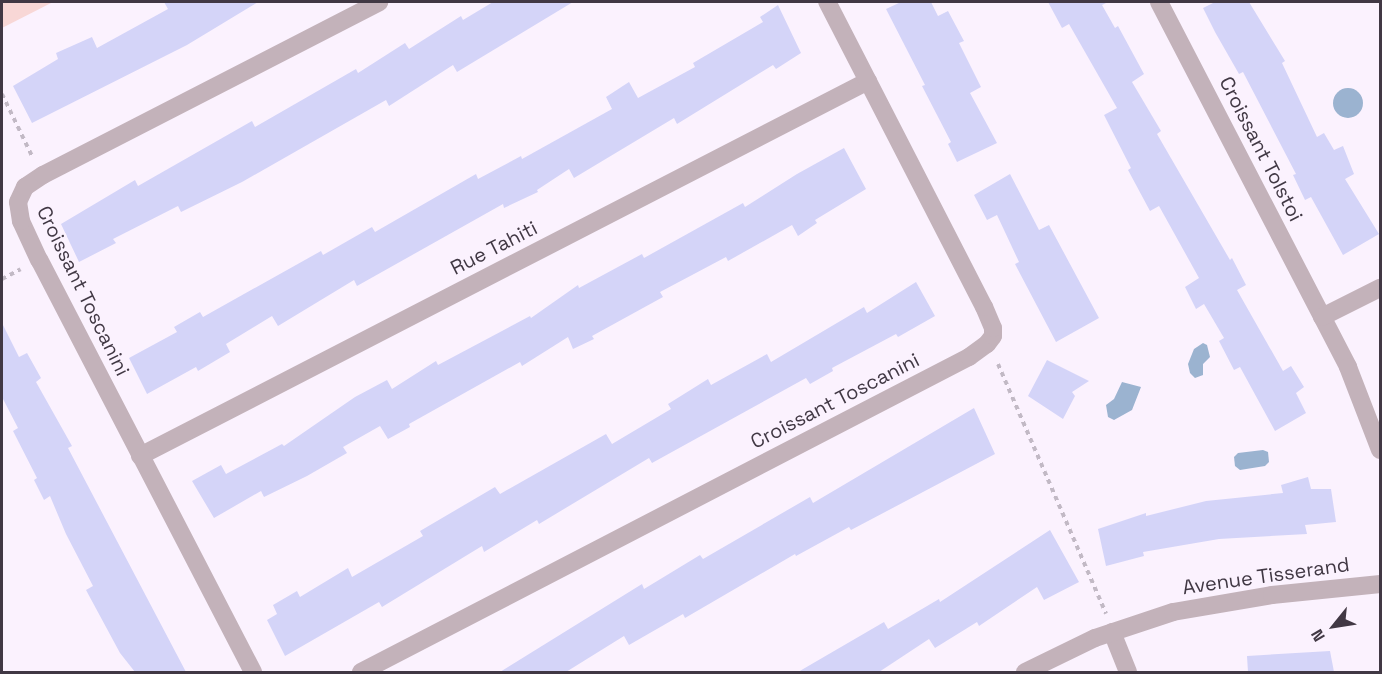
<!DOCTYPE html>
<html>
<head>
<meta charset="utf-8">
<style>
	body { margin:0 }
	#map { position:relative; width:1382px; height:674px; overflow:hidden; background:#fbf2fe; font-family:"Space Grotesk",sans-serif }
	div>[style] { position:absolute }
	.green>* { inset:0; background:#f8d7d6 }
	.water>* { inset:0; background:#9bb3d0 }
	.round { border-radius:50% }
	.building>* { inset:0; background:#d4d4f8 }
	.path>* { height:4px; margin-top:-2px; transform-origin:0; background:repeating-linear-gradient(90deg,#c2b9c5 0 4.5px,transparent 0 9px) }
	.minor>* { height:18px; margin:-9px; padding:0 9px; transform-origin:9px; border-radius:9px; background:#c3b2ba }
	.tertiary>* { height:18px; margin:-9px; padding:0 9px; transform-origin:9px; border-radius:9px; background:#c3b2ba }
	span { translate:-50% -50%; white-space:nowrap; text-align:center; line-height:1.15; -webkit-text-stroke:5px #fbf2fe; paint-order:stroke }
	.street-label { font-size:20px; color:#413844 }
	.frame { position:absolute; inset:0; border:3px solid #413844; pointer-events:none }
	.north { position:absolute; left:1304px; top:596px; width:60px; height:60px; -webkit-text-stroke:4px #fbf2fe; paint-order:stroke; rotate:240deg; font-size:16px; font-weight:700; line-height:24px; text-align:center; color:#413844 }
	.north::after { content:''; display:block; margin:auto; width:21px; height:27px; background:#413844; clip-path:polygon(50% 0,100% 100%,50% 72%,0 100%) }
</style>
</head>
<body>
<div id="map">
	<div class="green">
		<div style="clip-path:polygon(2px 2px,53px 2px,2px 28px)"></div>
	</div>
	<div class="water">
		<div class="round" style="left:1333px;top:88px;width:30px;height:30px"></div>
		<div style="clip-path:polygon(1203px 343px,1207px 345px,1210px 357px,1203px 364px,1203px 375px,1195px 378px,1190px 373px,1188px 364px,1194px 349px)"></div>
		<div style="clip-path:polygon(1122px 382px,1141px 387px,1132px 410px,1114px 420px,1108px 417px,1106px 405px,1114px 399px)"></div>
		<div style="clip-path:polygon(1263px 450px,1268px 452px,1269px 462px,1265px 466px,1240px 470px,1235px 466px,1234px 457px,1238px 453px)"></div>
	</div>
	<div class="building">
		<div style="clip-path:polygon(164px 2px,258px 2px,187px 45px,32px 123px,13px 86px,58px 59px,56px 53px,92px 37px,97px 48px,168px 9px)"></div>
		<div style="clip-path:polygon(493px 2px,573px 2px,457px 72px,453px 65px,389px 106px,386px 100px,242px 182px,181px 212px,178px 206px,113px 239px,116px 243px,79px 262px,61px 224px,135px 180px,138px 186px,252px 121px,255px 127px,356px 69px,358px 73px,405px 43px,409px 49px,461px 16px,463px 20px)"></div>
		<div style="clip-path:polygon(901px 2px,931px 2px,938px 16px,948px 11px,964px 41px,959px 43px,981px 87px,970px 93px,997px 143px,957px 162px,948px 144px,951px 142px,922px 86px,925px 85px,886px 9px)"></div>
		<div style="clip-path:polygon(1048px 2px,1108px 2px,1102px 5px,1115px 28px,1118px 26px,1144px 74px,1132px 82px,1161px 131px,1157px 134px,1230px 260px,1232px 258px,1246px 285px,1237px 290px,1283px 371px,1291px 366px,1304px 387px,1296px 393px,1306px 413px,1275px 431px,1240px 367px,1234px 370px,1219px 341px,1224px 338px,1204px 304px,1196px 309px,1185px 287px,1199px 278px,1159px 206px,1150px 211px,1128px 170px,1131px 168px,1104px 115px,1117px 108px,1069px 24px,1062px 28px)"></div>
		<div style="clip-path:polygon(1215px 2px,1249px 2px,1285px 61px,1282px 63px,1317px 137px,1324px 133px,1334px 150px,1343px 146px,1354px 174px,1345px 179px,1379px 234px,1343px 255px,1311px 197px,1305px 200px,1293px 175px,1296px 174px,1243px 72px,1239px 74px,1215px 32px,1203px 8px)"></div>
		<div style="clip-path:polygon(778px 5px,801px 53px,776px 69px,773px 65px,677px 124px,674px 118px,574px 178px,569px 169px,537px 190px,538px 192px,504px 208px,503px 204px,357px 286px,354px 280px,278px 326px,272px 316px,226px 344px,230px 352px,198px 371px,196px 367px,147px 394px,129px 358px,177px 332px,174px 327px,200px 312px,203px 317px,321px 251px,323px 255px,372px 227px,375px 232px,476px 174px,478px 179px,521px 156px,522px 159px,612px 109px,606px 97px,629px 82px,638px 98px,695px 67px,693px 63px,763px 22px,760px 17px)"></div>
		<div style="clip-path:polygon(844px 148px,866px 189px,815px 220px,817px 223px,798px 236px,792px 225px,728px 261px,726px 257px,660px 292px,663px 297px,592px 336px,594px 339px,573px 349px,568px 337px,522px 366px,520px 362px,409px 424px,410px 427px,388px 439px,380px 426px,343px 447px,347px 453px,307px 476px,264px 497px,261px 491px,214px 518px,192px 481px,221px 465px,226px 474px,282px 444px,284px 446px,355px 397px,387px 380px,392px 389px,436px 361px,438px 365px,530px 316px,531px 318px,578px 285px,579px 288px,642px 254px,644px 258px,743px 203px,745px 207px,797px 174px)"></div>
		<div style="clip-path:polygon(1010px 174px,1039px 230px,1049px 225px,1099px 318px,1056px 342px,1015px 264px,1019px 262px,997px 215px,987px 220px,974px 195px)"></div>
		<div style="clip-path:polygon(916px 282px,935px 316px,898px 337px,896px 334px,832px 368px,833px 371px,810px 384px,806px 378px,652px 463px,649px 458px,539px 524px,537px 520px,484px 552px,482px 546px,382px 607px,379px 602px,285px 656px,267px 620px,277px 614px,273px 605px,297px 591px,300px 597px,348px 568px,352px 577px,423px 536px,420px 531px,495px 487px,500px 494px,606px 434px,612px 444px,671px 409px,668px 404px,708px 379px,711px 385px,767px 354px,771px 362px,864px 307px,867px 313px)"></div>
		<div style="clip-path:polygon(2px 323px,19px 357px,27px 353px,41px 378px,36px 382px,72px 446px,68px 448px,186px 672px,135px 672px,120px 653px,86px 590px,93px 586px,66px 534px,50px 496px,44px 500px,34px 480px,37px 478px,13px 431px,18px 428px,2px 397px)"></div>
		<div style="clip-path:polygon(1047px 360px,1089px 381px,1072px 392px,1075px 396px,1063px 419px,1028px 396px)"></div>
		<div style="clip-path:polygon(974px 408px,995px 454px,851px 530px,849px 527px,796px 556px,795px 554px,685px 618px,683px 614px,629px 645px,624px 636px,566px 672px,500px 672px,642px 584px,644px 589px,700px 555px,703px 559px,810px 497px,813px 503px)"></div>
		<div style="clip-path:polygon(1308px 477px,1311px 489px,1331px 489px,1336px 522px,1305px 525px,1307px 534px,1219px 539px,1143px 552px,1144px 556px,1106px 566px,1098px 529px,1146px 513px,1146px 516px,1206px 501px,1283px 493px,1281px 485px)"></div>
		<div style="clip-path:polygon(1050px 530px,1079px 582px,1044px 600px,1037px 587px,979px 626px,977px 622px,935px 648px,929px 639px,879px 672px,798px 672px,884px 622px,888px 629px,939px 599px,940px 602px)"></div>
		<div style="clip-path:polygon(1330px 651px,1334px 672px,1248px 672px,1247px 656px)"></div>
	</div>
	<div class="path">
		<div style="left:2px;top:94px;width:71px;rotate:64.2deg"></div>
		<div style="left:2px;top:279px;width:21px;rotate:-28deg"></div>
		<div style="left:998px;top:364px;width:272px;rotate:66.6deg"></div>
	</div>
	<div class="minor">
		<div style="left:1159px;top:2px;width:411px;rotate:62.6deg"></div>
		<div style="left:1348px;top:367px;width:89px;rotate:68.9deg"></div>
		<div style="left:1322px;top:317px;width:65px;rotate:-26.6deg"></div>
		<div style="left:140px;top:456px;width:819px;rotate:-27.25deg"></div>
		<div style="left:1112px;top:632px;width:43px;rotate:68.2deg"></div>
		<div style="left:253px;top:672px;width:464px;rotate:-117.4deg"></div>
		<div style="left:39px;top:260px;width:43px;rotate:-114.8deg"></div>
		<div style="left:21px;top:221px;width:19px;rotate:-99deg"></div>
		<div style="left:18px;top:202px;width:17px;rotate:-65deg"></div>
		<div style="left:25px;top:187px;width:22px;rotate:-34deg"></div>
		<div style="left:43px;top:175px;width:378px;rotate:-27.2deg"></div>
		<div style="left:361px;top:672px;width:685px;rotate:-27.39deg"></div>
		<div style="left:969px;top:357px;width:22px;rotate:-36deg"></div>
		<div style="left:987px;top:344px;width:10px;rotate:-53deg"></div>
		<div style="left:993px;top:336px;width:8px;rotate:-90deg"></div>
		<div style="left:993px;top:328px;width:23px;rotate:-113deg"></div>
		<div style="left:984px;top:307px;width:343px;rotate:-117.2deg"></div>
	</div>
	<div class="tertiary">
		<div style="left:1025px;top:672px;width:78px;rotate:-25.9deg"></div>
		<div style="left:1095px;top:638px;width:82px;rotate:-18.4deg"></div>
		<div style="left:1173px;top:612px;width:100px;rotate:-9.7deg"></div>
		<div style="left:1272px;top:595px;width:109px;rotate:-5.8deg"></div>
	</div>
	<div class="street-label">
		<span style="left:1261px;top:149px;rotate:63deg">Croissant Tolstoi</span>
		<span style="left:494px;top:248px;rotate:-27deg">Rue Tahiti</span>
		<span style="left:83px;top:291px;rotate:64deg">Croissant Toscanini</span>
		<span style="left:835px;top:401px;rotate:-27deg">Croissant Toscanini</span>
		<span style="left:1266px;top:576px;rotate:-8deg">Avenue Tisserand</span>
	</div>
	<div class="frame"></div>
	<div class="north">N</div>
</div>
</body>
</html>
